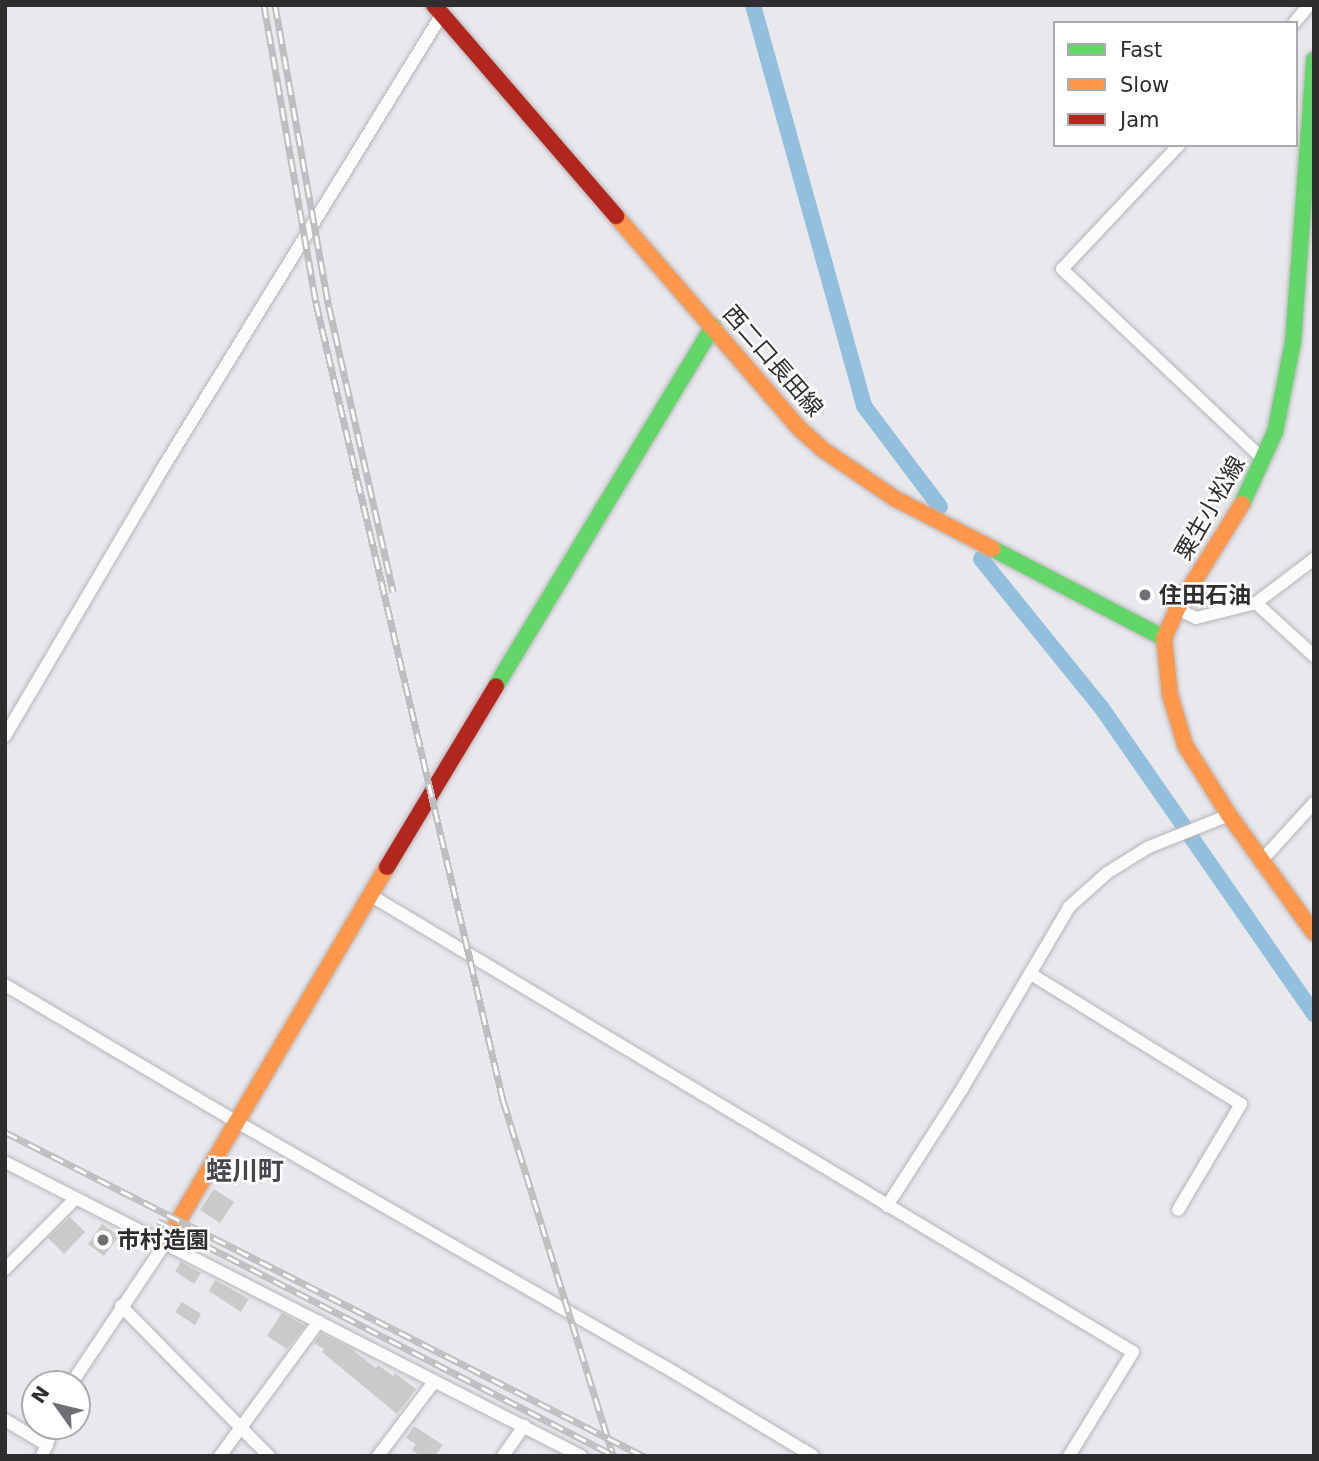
<!DOCTYPE html>
<html>
<head>
<meta charset="utf-8">
<style>
	body { margin:0 }
	#map { position:relative; width:1319px; height:1461px; overflow:hidden; background:#e8e8ed; font-family:"DejaVu Sans","Noto Sans JP",sans-serif }
	div>[style] { position:absolute }
	.canal>* { height:16px; margin:-8px; padding:0 8px; transform-origin:8px; border-radius:8px; background:#91bfdd }
	.building>* { inset:0; background:#cbcacb }
	.roads { filter:drop-shadow(0 0 2px #b5b5b9) drop-shadow(0 0 2px #b5b5b9) }
	.street>* { height:12px; margin:-6px; padding:0 6px; transform-origin:6px; border-radius:6px; background:#fcfcfc }
	.fast>* { height:16px; margin:-8px; padding:0 8px; transform-origin:8px; border-radius:8px; background:#63d668 }
	.slow>* { height:16px; margin:-8px; padding:0 8px; transform-origin:8px; border-radius:8px; background:#ff974d }
	.jam>* { height:16px; margin:-8px; padding:0 8px; transform-origin:8px; border-radius:8px; background:#b3261e }
	.rail>* { height:7px; margin-top:-3.5px; transform-origin:0; background:repeating-linear-gradient(90deg,#fff 0 13px,#bebec0 0 26px); box-sizing:border-box; border-block:2px solid #bebec0 }
	.dots>* { width:19px; height:19px; translate:-50% -50%; box-sizing:border-box; border:4px solid #fff; border-radius:50% }
	span { translate:-50% -50%; white-space:nowrap; text-align:center; line-height:1.15; -webkit-text-stroke:5px #fff; paint-order:stroke }
	.street-label { font-size:23px; color:#2e2e31 }
	.poi-label { font-size:23px; color:#2e2e31; font-weight:700 }
	.left { translate:0 -50%; text-align:left }
	.quarter-label { font-size:26px; color:#47464d; font-weight:700 }
	.frame { position:absolute; inset:0; border:7px solid #2e2e31; pointer-events:none }
	.legend { position:absolute; left:1053px; top:21px; width:245px; height:126px; box-sizing:border-box; background:#fff; border:2px solid #ababad; margin:0; padding:9px 12px; list-style:none; font-size:21px; color:#2e2e31 }
	.legend li { display:flex; align-items:center; gap:14px; height:35px }
	.legend b { width:35px; border:2px solid #ababad }
	.north { position:absolute; left:21px; top:1370px; width:70px; height:70px; box-sizing:border-box; background:#fff; border:2px solid #ababad; border-radius:50%; rotate:304deg; font-size:19px; font-weight:700; line-height:28px; text-align:center; color:#2e2e31 }
	.north::after { content:''; display:block; margin:auto; width:24px; height:32px; background:#6f6f73; clip-path:polygon(50% 0,100% 100%,50% 72%,0 100%) }
</style>
</head>
<body>
<div id="map">
	<div class="canal">
		<div style="left:753px;top:5px;width:416px;rotate:74.5deg"></div>
		<div style="left:864px;top:406px;width:126px;rotate:53deg"></div>
		<div style="left:981px;top:559px;width:191px;rotate:51deg"></div>
		<div style="left:1101px;top:707px;width:144px;rotate:55.2deg"></div>
		<div style="left:1191px;top:837px;width:216px;rotate:55.2deg"></div>
	</div>
	<div class="building">
		<div style="clip-path:polygon(214px 1189px,234px 1202px,220px 1223px,200px 1210px)"></div>
		<div style="clip-path:polygon(70px 1217px,85px 1232px,64px 1254px,48px 1238px)"></div>
		<div style="clip-path:polygon(102px 1224px,119px 1236px,104px 1256px,88px 1244px)"></div>
		<div style="clip-path:polygon(181px 1262px,201px 1273px,194px 1284px,175px 1271px)"></div>
		<div style="clip-path:polygon(215px 1280px,249px 1299px,241px 1312px,209px 1291px)"></div>
		<div style="clip-path:polygon(182px 1302px,201px 1314px,195px 1325px,175px 1312px)"></div>
		<div style="clip-path:polygon(282px 1313px,305px 1326px,287px 1349px,267px 1336px)"></div>
		<div style="clip-path:polygon(321px 1333px,347px 1346px,376px 1368px,378px 1365px,393px 1376px,395px 1373px,416px 1389px,397px 1414px,322px 1352px,324px 1349px,314px 1343px)"></div>
		<div style="clip-path:polygon(414px 1426px,443px 1445px,435px 1456px,421px 1456px,412px 1450px,416px 1444px,406px 1438px)"></div>
	</div>
	<div class="roads">
		<div class="street">
			<div style="left:1294px;top:23px;width:23px;rotate:-50deg"></div>
			<div style="left:1179px;top:145px;width:170px;rotate:133.3deg"></div>
			<div style="left:1062px;top:269px;width:278px;rotate:43.4deg"></div>
			<div style="left:1256px;top:603px;width:79px;rotate:42.4deg"></div>
			<div style="left:1177px;top:609px;width:21px;rotate:25deg"></div>
			<div style="left:1196px;top:618px;width:62px;rotate:-14deg"></div>
			<div style="left:1256px;top:603px;width:73px;rotate:-37.2deg"></div>
			<div style="left:5px;top:736px;width:308px;rotate:-59.5deg"></div>
			<div style="left:161px;top:471px;width:536px;rotate:-58.41deg"></div>
			<div style="left:1261px;top:861px;width:79px;rotate:-47.6deg"></div>
			<div style="left:370px;top:895px;width:889px;rotate:30.92deg"></div>
			<div style="left:1133px;top:1352px;width:122px;rotate:121.6deg"></div>
			<div style="left:1031px;top:974px;width:247px;rotate:31.8deg"></div>
			<div style="left:1241px;top:1104px;width:123px;rotate:120.7deg"></div>
			<div style="left:5px;top:985px;width:269px;rotate:30.6deg"></div>
			<div style="left:237px;top:1122px;width:490px;rotate:29.8deg"></div>
			<div style="left:662px;top:1365px;width:176px;rotate:31.1deg"></div>
			<div style="left:5px;top:1162px;width:647px;rotate:27.04deg"></div>
			<div style="left:887px;top:1206px;width:139px;rotate:-57.3deg"></div>
			<div style="left:962px;top:1089px;width:211px;rotate:-59.5deg"></div>
			<div style="left:1069px;top:907px;width:51px;rotate:-41.8deg"></div>
			<div style="left:1107px;top:873px;width:49px;rotate:-31.8deg"></div>
			<div style="left:1149px;top:847px;width:86px;rotate:-21.8deg"></div>
			<div style="left:5px;top:1269px;width:99px;rotate:-45deg"></div>
			<div style="left:121px;top:1306px;width:211px;rotate:45.4deg"></div>
			<div style="left:71px;top:1384px;width:171px;rotate:-56.2deg"></div>
			<div style="left:5px;top:1420px;width:49px;rotate:30.8deg"></div>
			<div style="left:42px;top:1456px;width:32px;rotate:-68deg"></div>
			<div style="left:220px;top:1456px;width:167px;rotate:-53.7deg"></div>
			<div style="left:378px;top:1456px;width:93px;rotate:-52.9deg"></div>
			<div style="left:503px;top:1456px;width:37px;rotate:-55deg"></div>
		</div>
		<div class="fast">
			<div style="left:1242px;top:504px;width:79px;rotate:-65.4deg"></div>
			<div style="left:1275px;top:432px;width:92px;rotate:-78.7deg"></div>
			<div style="left:1293px;top:342px;width:283px;rotate:-85.7deg"></div>
			<div style="left:993px;top:549px;width:193px;rotate:27.5deg"></div>
			<div style="left:496px;top:686px;width:420px;rotate:-58.9deg"></div>
		</div>
		<div class="slow">
			<div style="left:616px;top:216px;width:280px;rotate:49.2deg"></div>
			<div style="left:799px;top:428px;width:31px;rotate:42deg"></div>
			<div style="left:822px;top:449px;width:87px;rotate:34.2deg"></div>
			<div style="left:894px;top:498px;width:111px;rotate:27.3deg"></div>
			<div style="left:1242px;top:504px;width:123px;rotate:121.8deg"></div>
			<div style="left:1177px;top:609px;width:32px;rotate:114deg"></div>
			<div style="left:1164px;top:638px;width:57px;rotate:84deg"></div>
			<div style="left:1170px;top:695px;width:52px;rotate:73.3deg"></div>
			<div style="left:1185px;top:745px;width:83px;rotate:57.8deg"></div>
			<div style="left:1229px;top:815px;width:145px;rotate:54.2deg"></div>
			<div style="left:166px;top:1242px;width:435px;rotate:-59.5deg"></div>
		</div>
		<div class="jam">
			<div style="left:434px;top:5px;width:279px;rotate:49.2deg"></div>
			<div style="left:387px;top:867px;width:211px;rotate:-58.9deg"></div>
		</div>
	</div>
	<div class="rail">
		<div style="left:264px;top:5px;width:303px;rotate:80.1deg"></div>
		<div style="left:316px;top:303px;width:819px;rotate:76.8deg"></div>
		<div style="left:503px;top:1100px;width:373px;rotate:72.8deg"></div>
		<div style="left:275px;top:5px;width:307px;rotate:79.9deg"></div>
		<div style="left:329px;top:307px;width:292px;rotate:77.3deg"></div>
		<div style="left:5px;top:1132px;width:716px;rotate:26.92deg"></div>
		<div style="left:158px;top:1221px;width:514px;rotate:27.21deg"></div>
	</div>
	<div class="dots">
		<div style="left:1145px;top:595px;background:#6f6f73"></div>
		<div style="left:103px;top:1240px;background:#6f6f73"></div>
	</div>
	<div class="street-label">
		<span style="left:773px;top:361px;rotate:49deg">西二口長田線</span>
		<span style="left:1210px;top:508px;rotate:-60deg">粟生小松線</span>
	</div>
	<div class="poi-label">
		<span class="left" style="left:1159px;top:595px">住田石油</span>
		<span class="left" style="left:117px;top:1240px">市村造園</span>
	</div>
	<div class="quarter-label">
		<span style="left:245px;top:1172px">蛭川町</span>
	</div>
	<div class="frame"></div>
	<ul class="legend">
	<li><b style="height:9px;background:#63d668"></b>Fast</li>
	<li><b style="height:9px;background:#ff974d"></b>Slow</li>
	<li><b style="height:9px;background:#b3261e"></b>Jam</li>
	</ul>
	<div class="north">N</div>
</div>
</body>
</html>
